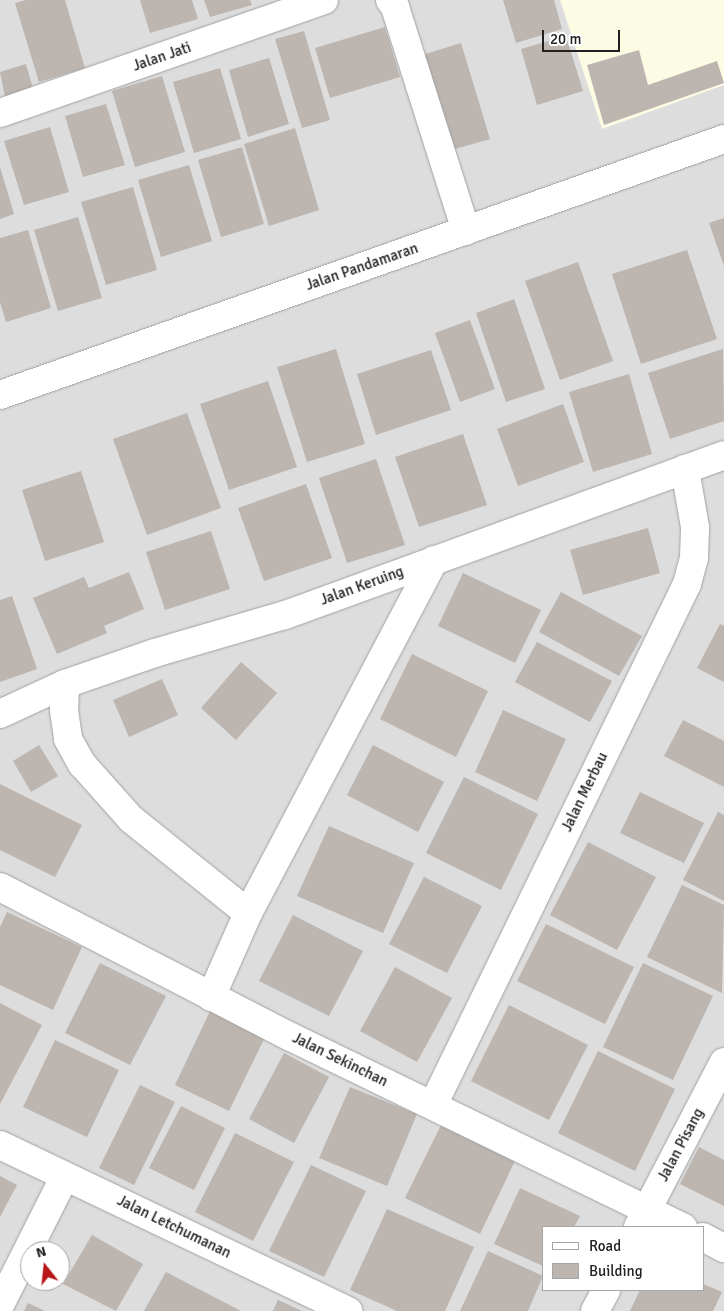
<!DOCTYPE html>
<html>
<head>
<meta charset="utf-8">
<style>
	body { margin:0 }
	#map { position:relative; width:724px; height:1311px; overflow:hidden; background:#efece7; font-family:Signika,sans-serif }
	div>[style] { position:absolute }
	.residential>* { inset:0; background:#ddd }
	.education>* { inset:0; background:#fcfbe3 }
	.building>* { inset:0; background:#bcb5b0 }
	.roads { filter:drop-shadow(0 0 1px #a1a1a1) drop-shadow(0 0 1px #a1a1a1) }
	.street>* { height:28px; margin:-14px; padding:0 14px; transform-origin:14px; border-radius:14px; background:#fff }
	span { translate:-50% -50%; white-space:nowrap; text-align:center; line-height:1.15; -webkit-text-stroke:4.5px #fff; paint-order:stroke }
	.street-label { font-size:15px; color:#202020 }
	.legend { position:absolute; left:542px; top:1226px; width:162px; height:65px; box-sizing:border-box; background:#fff; border:1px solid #a6a6a6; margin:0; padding:6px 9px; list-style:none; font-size:15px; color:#202020 }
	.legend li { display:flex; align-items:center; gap:10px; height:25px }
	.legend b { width:25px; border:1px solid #a6a6a6 }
	.north { position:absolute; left:20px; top:1241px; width:50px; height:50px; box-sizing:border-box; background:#fff; border:1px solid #a6a6a6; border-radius:50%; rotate:344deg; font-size:14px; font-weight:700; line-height:20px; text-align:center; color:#202020 }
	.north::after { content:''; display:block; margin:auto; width:18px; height:22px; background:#b9161a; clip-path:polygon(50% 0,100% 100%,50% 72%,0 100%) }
	.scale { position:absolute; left:542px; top:30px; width:78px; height:22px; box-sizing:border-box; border:2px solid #202020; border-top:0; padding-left:6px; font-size:15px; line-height:18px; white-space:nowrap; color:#202020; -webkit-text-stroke:4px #fff; paint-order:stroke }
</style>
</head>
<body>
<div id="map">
	<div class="residential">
		<div style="clip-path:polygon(evenodd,0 0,724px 0,724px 1311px,0 1311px,0 0,543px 1227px,703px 1227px,703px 1290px,543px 1290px,543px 1227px,0 0,30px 1251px,60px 1251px,60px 1281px,30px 1281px,30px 1251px)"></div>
	</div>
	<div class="education">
		<div style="clip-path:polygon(560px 0,724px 0,724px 85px,602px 129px)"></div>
	</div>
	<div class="building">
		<div style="clip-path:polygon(26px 0,65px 0,85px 68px,39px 82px,15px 3px)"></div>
		<div style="clip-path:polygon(140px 0,192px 0,198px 19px,150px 33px)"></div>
		<div style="clip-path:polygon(204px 0,250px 0,252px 5px,210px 17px)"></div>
		<div style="clip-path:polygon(503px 0,554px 0,562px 29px,516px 43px)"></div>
		<div style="clip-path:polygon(385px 27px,400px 77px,330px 98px,315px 48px)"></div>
		<div style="clip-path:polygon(304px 31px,330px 120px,302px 128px,275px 39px)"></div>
		<div style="clip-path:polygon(566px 36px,583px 91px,537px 105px,521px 49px)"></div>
		<div style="clip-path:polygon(461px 43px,490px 139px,448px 151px,419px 56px)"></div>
		<div style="clip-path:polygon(639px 50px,648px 85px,717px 61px,724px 83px,604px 125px,587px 65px)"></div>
		<div style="clip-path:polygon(269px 58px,289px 124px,248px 137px,229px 70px)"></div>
		<div style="clip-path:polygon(26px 64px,33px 89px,5px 97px,0 72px)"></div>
		<div style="clip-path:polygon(220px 68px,241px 139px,194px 153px,173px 82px)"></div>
		<div style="clip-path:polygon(162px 76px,185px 152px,135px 167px,112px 91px)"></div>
		<div style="clip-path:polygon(106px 104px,125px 165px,83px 177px,65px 116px)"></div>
		<div style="clip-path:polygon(50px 127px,69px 192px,24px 205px,4px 141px)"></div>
		<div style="clip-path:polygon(295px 128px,319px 210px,269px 226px,244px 144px)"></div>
		<div style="clip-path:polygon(242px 147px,264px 224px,221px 237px,198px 160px)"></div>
		<div style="clip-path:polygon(189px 165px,212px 241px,161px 257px,138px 180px)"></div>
		<div style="clip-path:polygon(0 167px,14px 214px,0 219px)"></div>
		<div style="clip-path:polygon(133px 187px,157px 270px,106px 285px,81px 202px)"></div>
		<div style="clip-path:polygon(78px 217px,102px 298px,58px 311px,34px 230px)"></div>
		<div style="clip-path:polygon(724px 218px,724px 266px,709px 223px)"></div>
		<div style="clip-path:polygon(28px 230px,51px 308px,6px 322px,0 302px,0 238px)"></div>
		<div style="clip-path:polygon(687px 250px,717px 339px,641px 364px,612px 274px)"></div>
		<div style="clip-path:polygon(578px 262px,613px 361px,560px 380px,525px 281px)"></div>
		<div style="clip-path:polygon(514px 299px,545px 389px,506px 402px,476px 313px)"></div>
		<div style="clip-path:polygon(470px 320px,495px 389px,460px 402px,435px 333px)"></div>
		<div style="clip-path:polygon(336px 349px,365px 444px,307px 462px,277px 367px)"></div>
		<div style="clip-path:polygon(723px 349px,724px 421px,670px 439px,648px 373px)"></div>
		<div style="clip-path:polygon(431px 350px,451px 410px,376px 435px,357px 374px)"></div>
		<div style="clip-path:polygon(629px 374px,652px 454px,593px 472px,569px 392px)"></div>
		<div style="clip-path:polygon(268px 381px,297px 467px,229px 490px,200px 404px)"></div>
		<div style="clip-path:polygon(563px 404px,584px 462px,518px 486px,497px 429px)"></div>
		<div style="clip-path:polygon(187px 413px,221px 508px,147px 535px,113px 439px)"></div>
		<div style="clip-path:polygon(463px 434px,487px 505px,419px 527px,395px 457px)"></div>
		<div style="clip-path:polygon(376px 459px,405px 545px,347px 563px,319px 478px)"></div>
		<div style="clip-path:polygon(81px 471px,104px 542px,45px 561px,22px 490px)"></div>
		<div style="clip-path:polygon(306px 484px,332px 558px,264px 581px,238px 508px)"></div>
		<div style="clip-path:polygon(648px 528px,660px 573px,583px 595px,570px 550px)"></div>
		<div style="clip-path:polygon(211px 531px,230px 589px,165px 610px,146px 552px)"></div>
		<div style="clip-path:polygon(129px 572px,144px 609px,104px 626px,107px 633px,57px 654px,33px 598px,84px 577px,89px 588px)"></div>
		<div style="clip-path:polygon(463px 573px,541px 610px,515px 663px,438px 626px)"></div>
		<div style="clip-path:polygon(561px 592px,642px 636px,619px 676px,539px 632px)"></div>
		<div style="clip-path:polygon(12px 596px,37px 669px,0 682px,0 600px)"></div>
		<div style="clip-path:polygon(720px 624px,724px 626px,724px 682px,697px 668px)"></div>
		<div style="clip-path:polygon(537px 642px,612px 681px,590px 722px,515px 682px)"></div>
		<div style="clip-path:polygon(412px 654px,488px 691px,456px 757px,380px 719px)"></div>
		<div style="clip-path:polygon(241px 662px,277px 693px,236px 740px,201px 708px)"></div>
		<div style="clip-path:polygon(162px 679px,178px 715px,129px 737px,113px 700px)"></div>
		<div style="clip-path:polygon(503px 710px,566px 739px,537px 801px,475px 772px)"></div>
		<div style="clip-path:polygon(683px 720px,724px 741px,724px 787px,664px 756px)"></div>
		<div style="clip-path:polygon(39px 745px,58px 776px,31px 792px,13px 761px)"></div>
		<div style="clip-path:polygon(373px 745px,444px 782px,418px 832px,347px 795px)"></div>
		<div style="clip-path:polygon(464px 777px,538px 814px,501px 890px,426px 853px)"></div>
		<div style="clip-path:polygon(0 784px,82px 825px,55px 877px,0 850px)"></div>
		<div style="clip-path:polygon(640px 792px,704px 823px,684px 863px,620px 833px)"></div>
		<div style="clip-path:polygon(718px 812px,724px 815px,724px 901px,683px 880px)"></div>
		<div style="clip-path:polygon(329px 826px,414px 863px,383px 933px,297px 896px)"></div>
		<div style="clip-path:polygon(588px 842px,656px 877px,617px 950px,550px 915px)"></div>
		<div style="clip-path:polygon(424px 877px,482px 906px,447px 973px,389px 944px)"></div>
		<div style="clip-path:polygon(682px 885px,724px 905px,722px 993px,647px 957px)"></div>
		<div style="clip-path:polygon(7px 912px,82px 947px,53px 1010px,0 985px,0 927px)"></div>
		<div style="clip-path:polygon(293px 915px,363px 951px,329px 1016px,259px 981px)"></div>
		<div style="clip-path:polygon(546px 924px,634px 967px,605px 1024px,517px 981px)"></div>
		<div style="clip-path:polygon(100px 963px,166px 996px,130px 1065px,65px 1033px)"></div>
		<div style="clip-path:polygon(643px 963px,713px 996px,673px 1080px,603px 1047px)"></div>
		<div style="clip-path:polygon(395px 967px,452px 998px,417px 1062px,360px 1031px)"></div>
		<div style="clip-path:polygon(0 1003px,42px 1025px,0 1104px)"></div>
		<div style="clip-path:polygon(509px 1005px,588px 1045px,549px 1120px,471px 1081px)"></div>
		<div style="clip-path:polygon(211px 1009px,266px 1035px,229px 1111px,175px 1085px)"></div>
		<div style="clip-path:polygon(55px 1040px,119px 1070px,87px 1137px,23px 1107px)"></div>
		<div style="clip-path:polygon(598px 1051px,675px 1089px,635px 1171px,558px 1133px)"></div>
		<div style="clip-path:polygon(284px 1053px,329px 1077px,294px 1143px,249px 1119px)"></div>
		<div style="clip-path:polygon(140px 1085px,175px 1102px,134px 1185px,99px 1168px)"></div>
		<div style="clip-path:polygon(350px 1087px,417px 1114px,387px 1186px,319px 1158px)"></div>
		<div style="clip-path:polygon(181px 1106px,225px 1128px,194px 1190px,149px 1168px)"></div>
		<div style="clip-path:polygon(441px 1125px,515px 1161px,480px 1234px,405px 1198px)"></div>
		<div style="clip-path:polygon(235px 1133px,294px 1162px,253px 1241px,195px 1212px)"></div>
		<div style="clip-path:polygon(699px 1147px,724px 1160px,724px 1206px,680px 1184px)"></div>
		<div style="clip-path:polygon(311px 1165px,366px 1191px,324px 1277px,269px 1251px)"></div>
		<div style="clip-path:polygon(0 1176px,17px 1185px,0 1217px)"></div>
		<div style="clip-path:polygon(520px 1188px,580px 1216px,574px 1227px,543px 1227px,543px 1266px,494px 1244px)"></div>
		<div style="clip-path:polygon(387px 1209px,474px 1247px,445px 1311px,397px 1311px,350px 1290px)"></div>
		<div style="clip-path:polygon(92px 1235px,143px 1264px,116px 1311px,63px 1284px)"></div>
		<div style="clip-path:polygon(488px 1251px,543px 1276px,528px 1311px,460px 1311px)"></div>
		<div style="clip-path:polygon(166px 1272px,241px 1311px,144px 1311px)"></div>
		<div style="clip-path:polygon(703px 1284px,722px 1292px,713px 1311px,630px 1311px,640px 1290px,703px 1290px)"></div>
		<div style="clip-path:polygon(278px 1300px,302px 1311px,273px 1311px)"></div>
		<div style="clip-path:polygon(28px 1303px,45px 1311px,24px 1311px)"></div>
	</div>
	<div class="roads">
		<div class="street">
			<div style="left:390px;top:0;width:9px;rotate:54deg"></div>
			<div style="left:395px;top:7px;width:235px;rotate:72.4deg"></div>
			<div style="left:0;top:113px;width:343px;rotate:-19.2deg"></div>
			<div style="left:0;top:395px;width:768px;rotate:-19.47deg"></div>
			<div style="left:65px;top:684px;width:26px;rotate:92deg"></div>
			<div style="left:64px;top:710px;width:29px;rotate:82deg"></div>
			<div style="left:68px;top:739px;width:29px;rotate:61deg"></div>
			<div style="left:82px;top:764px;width:74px;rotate:48.3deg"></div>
			<div style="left:131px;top:819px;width:150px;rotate:38.8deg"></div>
			<div style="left:0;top:714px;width:72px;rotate:-24.8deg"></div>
			<div style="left:65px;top:684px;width:95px;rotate:-19deg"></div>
			<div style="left:155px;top:653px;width:135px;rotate:-16.3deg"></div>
			<div style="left:285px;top:615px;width:467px;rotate:-20deg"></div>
			<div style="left:0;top:887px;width:327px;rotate:27.3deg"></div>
			<div style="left:291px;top:1037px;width:436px;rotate:25.9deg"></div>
			<div style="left:211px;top:997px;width:92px;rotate:-66.2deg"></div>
			<div style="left:248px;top:913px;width:399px;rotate:-62.2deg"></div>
			<div style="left:433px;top:1105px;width:580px;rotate:-64.01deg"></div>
			<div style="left:687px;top:584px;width:27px;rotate:-75deg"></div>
			<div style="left:694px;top:558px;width:31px;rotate:-88deg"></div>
			<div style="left:695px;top:527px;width:59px;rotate:-99.8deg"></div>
			<div style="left:0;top:1145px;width:386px;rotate:25.5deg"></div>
			<div style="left:638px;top:1227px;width:186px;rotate:-62.5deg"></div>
			<div style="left:703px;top:1237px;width:24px;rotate:28deg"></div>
			<div style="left:0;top:1305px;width:144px;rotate:-63.3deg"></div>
			<div style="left:595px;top:1311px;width:24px;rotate:-62deg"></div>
		</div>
	</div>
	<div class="street-label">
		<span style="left:162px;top:57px;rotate:-19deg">Jalan Jati</span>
		<span style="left:362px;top:267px;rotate:-19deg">Jalan Pandamaran</span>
		<span style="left:362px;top:586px;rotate:-20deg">Jalan Keruing</span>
		<span style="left:585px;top:792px;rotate:-64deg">Jalan Merbau</span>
		<span style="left:340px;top:1060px;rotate:26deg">Jalan Sekinchan</span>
		<span style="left:681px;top:1145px;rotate:-62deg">Jalan Pisang</span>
		<span style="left:174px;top:1227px;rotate:26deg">Jalan Letchumanan</span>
	</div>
	<ul class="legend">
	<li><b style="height:6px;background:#fff"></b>Road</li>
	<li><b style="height:14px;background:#bcb5b0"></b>Building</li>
	</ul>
	<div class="north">N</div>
	<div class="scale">20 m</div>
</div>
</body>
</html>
